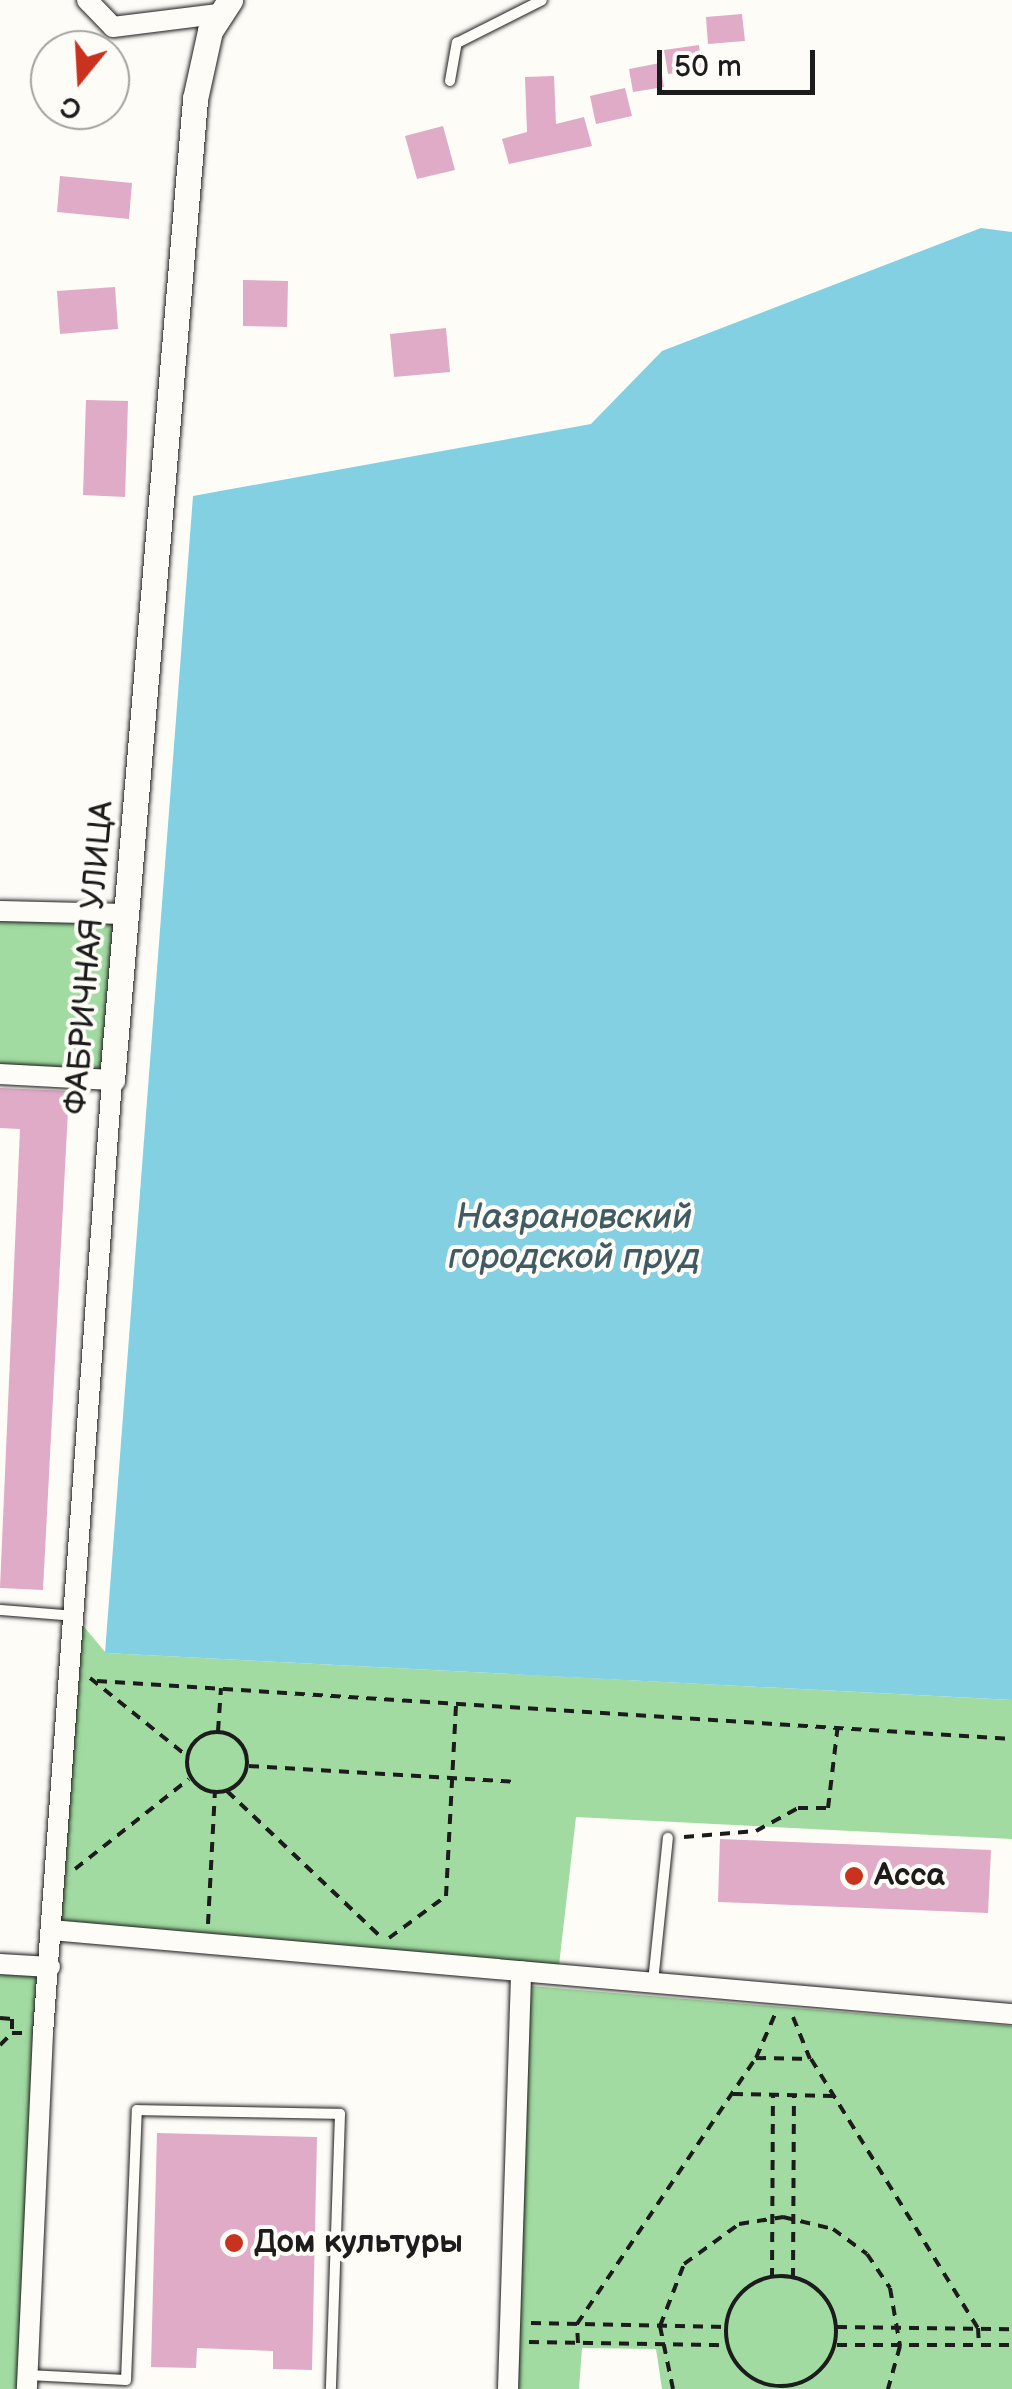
<!DOCTYPE html>
<html>
<head>
<meta charset="utf-8">
<style>
	body { margin:0 }
	#map { position:relative; width:1012px; height:2389px; overflow:hidden; background:#fdfcf7; font-family:"Balsamiq Sans",sans-serif }
	div>[style] { position:absolute }
	.green>* { inset:0; background:#a1dba1 }
	.water>* { inset:0; background:#83d0e2 }
	.building>* { inset:0; background:#dfabc6 }
	.path>* { height:4px; margin-top:-2px; transform-origin:0; background:repeating-linear-gradient(90deg,#1c1c1c 0 10px,transparent 0 18px) }
	.path>.ring { margin:-2px; padding:0; box-sizing:content-box; background:none; border:4px solid #1c1c1c; border-radius:50% }
	.roads { filter:drop-shadow(0 0 2px #1c1c1c) drop-shadow(0 0 2px #1c1c1c) }
	.service>* { height:10px; margin:-5px; padding:0 5px; transform-origin:5px; border-radius:5px; background:#fdfcf7 }
	.minor>* { height:20px; margin:-10px; padding:0 10px; transform-origin:10px; border-radius:10px; background:#fdfcf7 }
	.tertiary>* { height:25px; margin:-12.5px; padding:0 12.5px; transform-origin:12.5px; border-radius:12.5px; background:#fdfcf7 }
	.dots>* { width:28px; height:28px; translate:-50% -50%; box-sizing:border-box; border:5px solid #fdfcf7; border-radius:50% }
	span { translate:-50% -50%; white-space:nowrap; text-align:center; line-height:1.15; -webkit-text-stroke:8px #fdfcf7; paint-order:stroke }
	.street-label { font-size:32px; color:#1c1c1c }
	.poi-label { font-size:32px; color:#1c1c1c; font-weight:700 }
	.left { translate:0 -50%; text-align:left }
	.water-label { font-size:35px; color:#405b61; font-style:italic }
	.north { position:absolute; left:30px; top:30px; width:100px; height:100px; box-sizing:border-box; background:#fdfcf7; border:2px solid #a3a29f; border-radius:50%; rotate:198deg; font-size:28px; font-weight:700; line-height:40px; text-align:center; color:#1c1c1c }
	.north::after { content:''; display:block; margin:auto; width:35px; height:45px; background:#c8321e; clip-path:polygon(50% 0,100% 100%,50% 72%,0 100%) }
	.scale { position:absolute; left:657px; top:50px; width:158px; height:45px; box-sizing:border-box; border:5px solid #1c1c1c; border-top:0; padding-left:12px; font-size:30px; line-height:35px; white-space:nowrap; color:#1c1c1c; -webkit-text-stroke:8px #fdfcf7; paint-order:stroke }
</style>
</head>
<body>
<div id="map">
	<div class="green">
		<div style="clip-path:polygon(0 911px,126px 914px,112px 1080px,0 1074px)"></div>
		<div style="clip-path:polygon(75px 1616px,106px 1653px,1012px 1700px,1012px 1839px,576px 1817px,558px 1974px,51px 1930px)"></div>
		<div style="clip-path:polygon(0 1964px,50px 1967px,27px 2389px,0 2389px)"></div>
		<div style="clip-path:polygon(531px 1986px,1012px 2026px,1012px 2389px,662px 2389px,656px 2349px,582px 2348px,579px 2389px,514px 2389px)"></div>
	</div>
	<div class="water">
		<div style="clip-path:polygon(981px 228px,1012px 232px,1012px 1700px,105px 1653px,193px 496px,591px 424px,662px 351px)"></div>
	</div>
	<div class="building">
		<div style="clip-path:polygon(742px 14px,745px 41px,708px 44px,706px 17px)"></div>
		<div style="clip-path:polygon(699px 45px,702px 69px,668px 74px,664px 50px)"></div>
		<div style="clip-path:polygon(660px 63px,664px 87px,633px 92px,629px 69px)"></div>
		<div style="clip-path:polygon(554px 76px,556px 124px,584px 117px,592px 146px,509px 164px,502px 139px,527px 132px,525px 77px)"></div>
		<div style="clip-path:polygon(625px 88px,632px 116px,596px 124px,590px 96px)"></div>
		<div style="clip-path:polygon(443px 126px,455px 170px,417px 179px,405px 136px)"></div>
		<div style="clip-path:polygon(60px 176px,132px 183px,129px 219px,57px 212px)"></div>
		<div style="clip-path:polygon(243px 280px,288px 281px,287px 327px,243px 326px)"></div>
		<div style="clip-path:polygon(115px 287px,118px 329px,60px 334px,57px 291px)"></div>
		<div style="clip-path:polygon(446px 328px,450px 372px,394px 377px,390px 334px)"></div>
		<div style="clip-path:polygon(86px 400px,128px 401px,125px 497px,83px 495px)"></div>
		<div style="clip-path:polygon(0 1088px,69px 1091px,43px 1590px,0 1588px,20px 1129px,0 1128px)"></div>
		<div style="clip-path:polygon(720px 1839px,991px 1850px,988px 1913px,718px 1902px)"></div>
		<div style="clip-path:polygon(157px 2133px,317px 2137px,312px 2370px,273px 2369px,273px 2351px,197px 2348px,196px 2368px,151px 2367px)"></div>
	</div>
	<div class="path">
		<div style="left:90px;top:1678px;width:124px;rotate:38.8deg"></div>
		<div style="left:97px;top:1681px;width:917px;rotate:3.63deg"></div>
		<div style="left:218px;top:1731px;width:43px;rotate:-86deg"></div>
		<div class="ring" style="left:187px;top:1732px;width:56px;height:56px"></div>
		<div style="left:249px;top:1766px;width:268px;rotate:3.4deg"></div>
		<div style="left:227px;top:1791px;width:214px;rotate:43.5deg"></div>
		<div style="left:684px;top:1837px;width:72px;rotate:-4.8deg"></div>
		<div style="left:756px;top:1831px;width:48px;rotate:-28.7deg"></div>
		<div style="left:798px;top:1808px;width:30px"></div>
		<div style="left:828px;top:1808px;width:85px;rotate:-83.2deg"></div>
		<div style="left:75px;top:1869px;width:145px;rotate:-38.3deg"></div>
		<div style="left:208px;top:1924px;width:133px;rotate:-87deg"></div>
		<div style="left:389px;top:1938px;width:71px;rotate:-36.4deg"></div>
		<div style="left:446px;top:1896px;width:194px;rotate:-87deg"></div>
		<div style="left:793px;top:2017px;width:45px;rotate:68deg"></div>
		<div style="left:0;top:2018px;width:12px;rotate:5deg"></div>
		<div style="left:12px;top:2019px;width:13px;rotate:90deg"></div>
		<div style="left:0;top:2045px;width:17px;rotate:-45deg"></div>
		<div style="left:12px;top:2033px;width:13px"></div>
		<div style="left:756px;top:2058px;width:50px;rotate:-66.5deg"></div>
		<div style="left:733px;top:2094px;width:100px;rotate:1.1deg"></div>
		<div class="ring" style="left:726px;top:2276px;width:106px;height:106px"></div>
		<div style="left:772px;top:2278px;width:184px;rotate:-89.7deg"></div>
		<div style="left:793px;top:2278px;width:183px;rotate:-89.7deg"></div>
		<div style="left:531px;top:2323px;width:196px;rotate:1.2deg"></div>
		<div style="left:837px;top:2327px;width:175px;rotate:0.7deg"></div>
		<div style="left:529px;top:2342px;width:199px;rotate:0.9deg"></div>
		<div style="left:578px;top:2343px;width:19px;rotate:-93deg"></div>
		<div style="left:577px;top:2324px;width:321px;rotate:-56.1deg"></div>
		<div style="left:756px;top:2058px;width:55px;rotate:1deg"></div>
		<div style="left:811px;top:2059px;width:317px;rotate:58.2deg"></div>
		<div style="left:978px;top:2328px;width:17px;rotate:87deg"></div>
		<div style="left:837px;top:2345px;width:175px"></div>
		<div style="left:673px;top:2389px;width:64px;rotate:-101.7deg"></div>
		<div style="left:660px;top:2326px;width:66px;rotate:-68.8deg"></div>
		<div style="left:684px;top:2264px;width:68px;rotate:-36deg"></div>
		<div style="left:739px;top:2224px;width:45px;rotate:-9deg"></div>
		<div style="left:783px;top:2217px;width:51px;rotate:13.5deg"></div>
		<div style="left:833px;top:2229px;width:42px;rotate:36.3deg"></div>
		<div style="left:867px;top:2254px;width:41px;rotate:55.9deg"></div>
		<div style="left:890px;top:2288px;width:59px;rotate:80.2deg"></div>
		<div style="left:900px;top:2346px;width:45px;rotate:105.6deg"></div>
	</div>
	<div class="roads">
		<div class="service">
			<div style="left:450px;top:81px;width:39px;rotate:-80deg"></div>
			<div style="left:457px;top:43px;width:95px;rotate:-26.8deg"></div>
			<div style="left:0;top:1610px;width:74px;rotate:4.6deg"></div>
			<div style="left:653px;top:1982px;width:145px;rotate:-84.1deg"></div>
			<div style="left:28px;top:2375px;width:98px;rotate:2.9deg"></div>
			<div style="left:126px;top:2380px;width:270px;rotate:-87.7deg"></div>
			<div style="left:137px;top:2110px;width:203px;rotate:1.1deg"></div>
			<div style="left:340px;top:2114px;width:275px;rotate:91.9deg"></div>
		</div>
		<div class="minor">
			<div style="left:87px;top:0;width:37px;rotate:46deg"></div>
			<div style="left:113px;top:27px;width:106px;rotate:-7.1deg"></div>
			<div style="left:0;top:911px;width:126px;rotate:1.4deg"></div>
			<div style="left:0;top:1074px;width:112px;rotate:3.1deg"></div>
			<div style="left:112px;top:1080px;width:955px;rotate:94.14deg"></div>
			<div style="left:43px;top:2033px;width:356px;rotate:92.6deg"></div>
			<div style="left:51px;top:1930px;width:965px;rotate:5deg"></div>
			<div style="left:0;top:1964px;width:50px;rotate:3.4deg"></div>
			<div style="left:508px;top:2389px;width:418px;rotate:-88.2deg"></div>
		</div>
		<div class="tertiary">
			<div style="left:112px;top:1080px;width:985px;rotate:-85.16deg"></div>
			<div style="left:195px;top:99px;width:70px;rotate:-77.6deg"></div>
			<div style="left:210px;top:31px;width:37px;rotate:-57deg"></div>
		</div>
	</div>
	<div class="dots">
		<div style="left:854px;top:1876px;background:#c8321e"></div>
		<div style="left:234px;top:2243px;background:#c8321e"></div>
	</div>
	<div class="street-label">
		<span style="left:90px;top:958px;rotate:-85deg">ФАБРИЧНАЯ УЛИЦА</span>
	</div>
	<div class="poi-label">
		<span class="left" style="left:874px;top:1876px">Асса</span>
		<span class="left" style="left:254px;top:2243px">Дом культуры</span>
	</div>
	<div class="water-label">
		<span style="left:574px;top:1238px">Назрановский<br>городской пруд</span>
	</div>
	<div class="north">С</div>
	<div class="scale">50 m</div>
</div>
</body>
</html>
